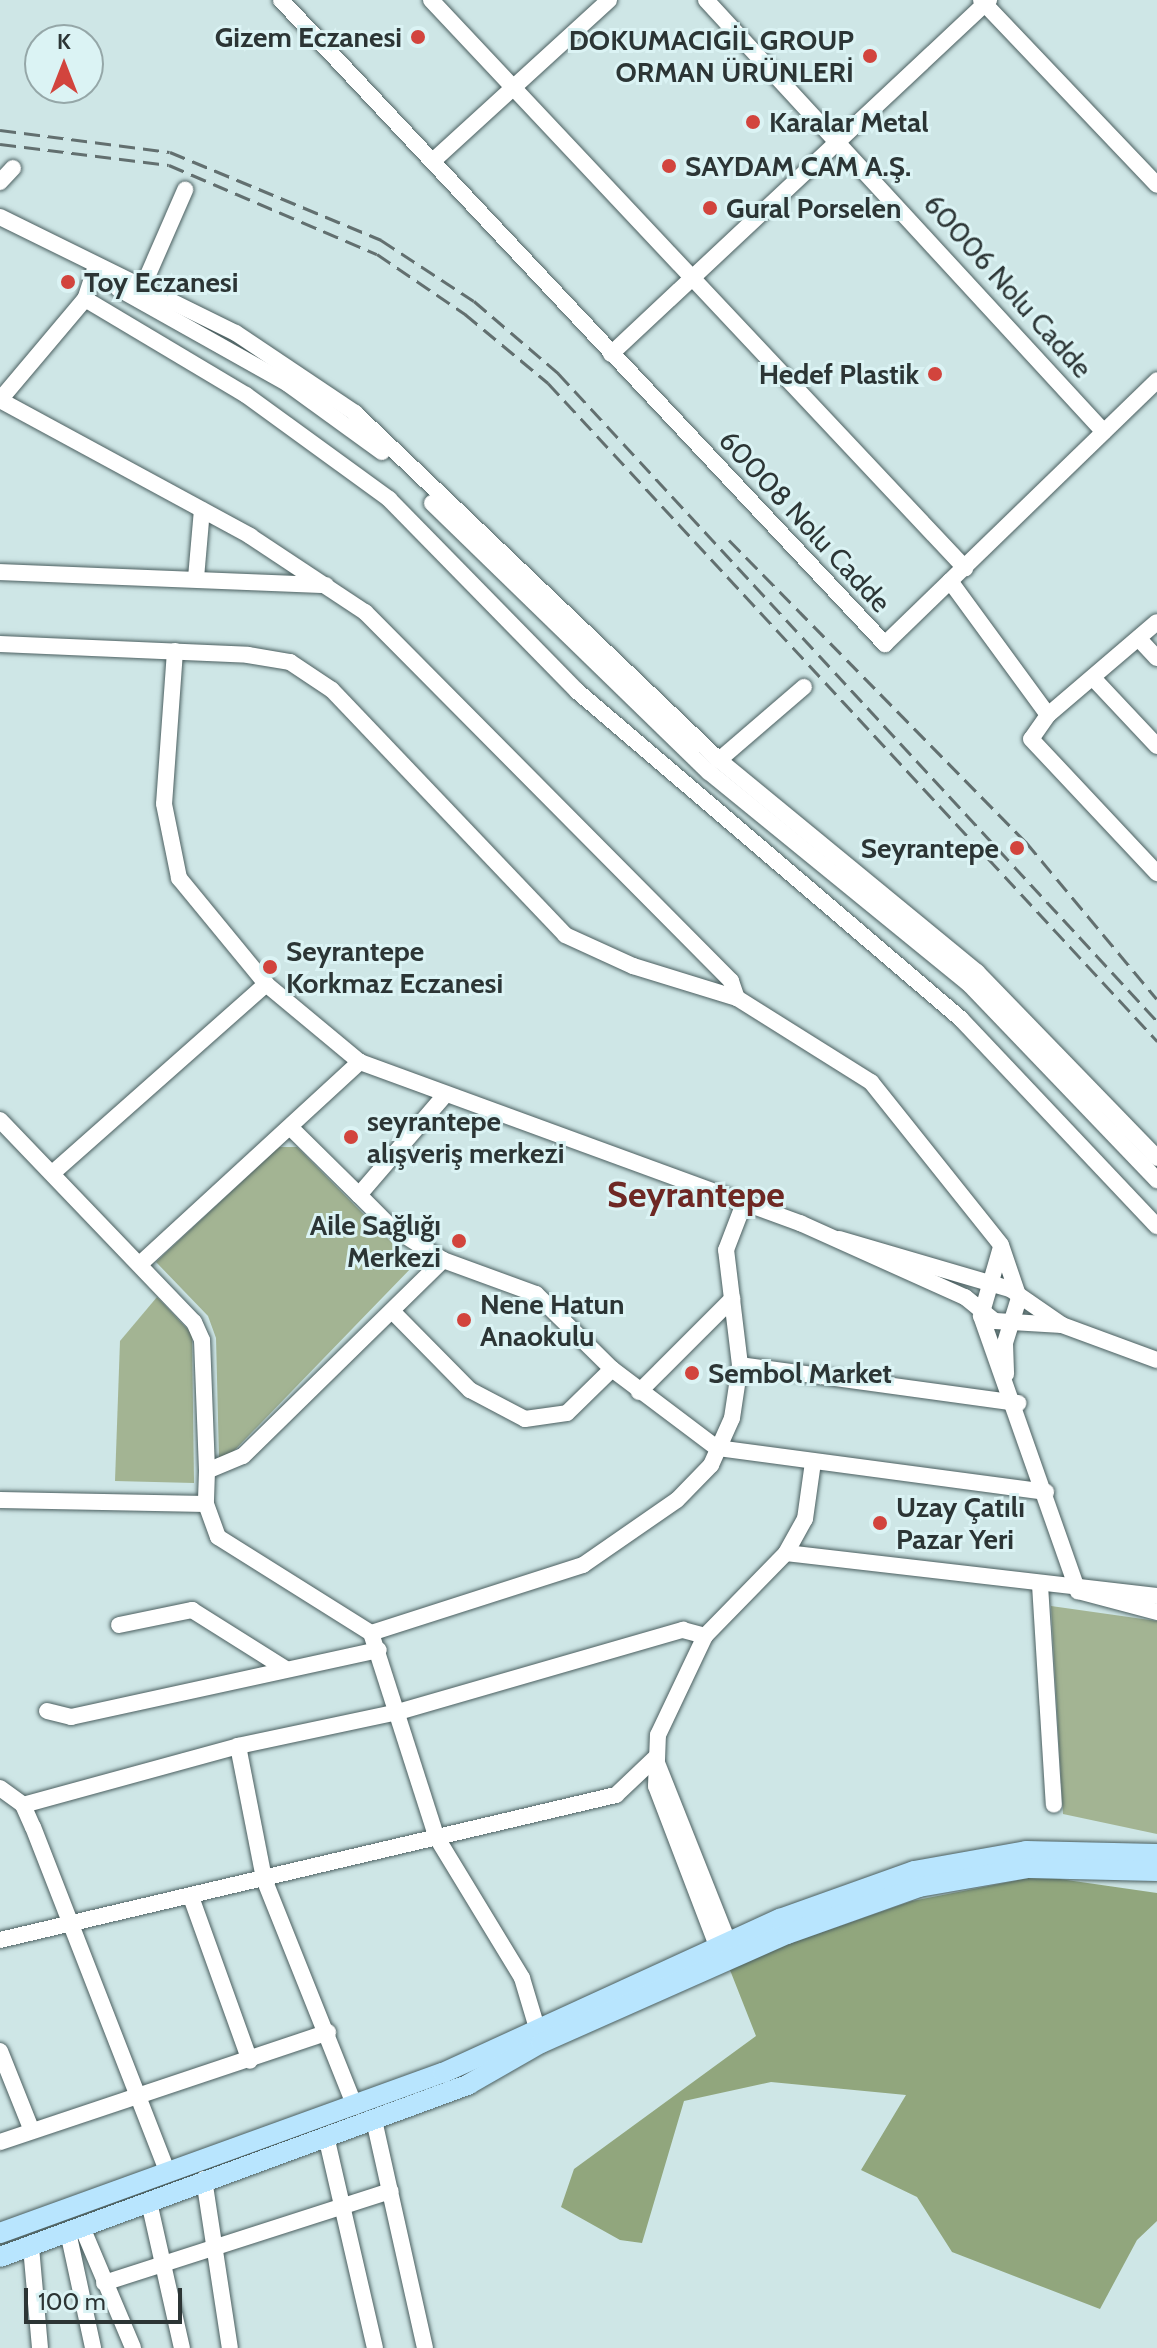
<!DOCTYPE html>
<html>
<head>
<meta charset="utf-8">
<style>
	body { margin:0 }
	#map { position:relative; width:1157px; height:2348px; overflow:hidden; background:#cee6e6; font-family:Cabin,sans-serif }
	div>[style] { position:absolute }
	.green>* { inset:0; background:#a3b493 }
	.forest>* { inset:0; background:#91a67d }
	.roads { filter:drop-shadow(0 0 2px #4b5f60) drop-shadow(0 0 2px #4b5f60) }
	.minor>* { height:16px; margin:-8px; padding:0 8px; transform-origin:8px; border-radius:8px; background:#fff }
	.major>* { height:20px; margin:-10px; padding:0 10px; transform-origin:10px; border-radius:10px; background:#b8e5fe }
	.rail>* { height:3px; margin-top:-1.5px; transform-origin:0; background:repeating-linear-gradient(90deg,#626f6f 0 16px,transparent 0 24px) }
	.dots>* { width:22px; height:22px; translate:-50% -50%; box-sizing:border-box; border:4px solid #dbf3f4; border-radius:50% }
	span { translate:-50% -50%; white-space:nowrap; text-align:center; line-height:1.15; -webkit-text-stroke:6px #dbf3f4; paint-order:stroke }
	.poi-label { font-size:28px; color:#2c3535; font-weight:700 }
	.right { translate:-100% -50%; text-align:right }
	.left { translate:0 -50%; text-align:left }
	.street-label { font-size:28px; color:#2c3535 }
	.district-label { font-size:36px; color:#6e2824; font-weight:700 }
	.north { position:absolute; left:24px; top:24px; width:80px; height:80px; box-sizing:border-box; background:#dbf3f4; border:2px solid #95a7a8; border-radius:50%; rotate:0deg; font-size:22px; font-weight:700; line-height:32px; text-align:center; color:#2c3535 }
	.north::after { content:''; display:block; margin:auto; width:28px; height:36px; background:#d2443d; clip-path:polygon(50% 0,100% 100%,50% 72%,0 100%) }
	.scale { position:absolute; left:24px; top:2288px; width:158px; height:36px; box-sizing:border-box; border:4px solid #2c3535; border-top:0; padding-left:10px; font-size:24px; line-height:28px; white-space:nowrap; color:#2c3535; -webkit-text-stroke:6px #dbf3f4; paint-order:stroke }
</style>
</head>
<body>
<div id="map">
	<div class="green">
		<div style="clip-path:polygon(279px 1147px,297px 1147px,414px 1265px,228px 1457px,219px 1458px,216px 1338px,208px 1316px,156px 1262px)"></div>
		<div style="clip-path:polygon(157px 1297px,192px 1334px,194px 1483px,115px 1481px,120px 1341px)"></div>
		<div style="clip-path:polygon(1051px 1606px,1157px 1621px,1157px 1834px,1063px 1814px)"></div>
	</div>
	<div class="forest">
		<div style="clip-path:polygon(1039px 1876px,1157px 1893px,1157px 2221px,1137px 2240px,1100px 2309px,952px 2252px,917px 2197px,861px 2170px,906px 2095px,771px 2082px,684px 2101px,642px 2243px,620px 2240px,561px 2207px,574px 2169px,756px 2036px,728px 1965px,912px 1901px)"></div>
	</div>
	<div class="roads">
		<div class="minor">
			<div style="left:281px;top:0;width:883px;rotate:46.84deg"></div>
			<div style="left:885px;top:644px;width:379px;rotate:-44.1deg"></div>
			<div style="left:431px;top:0;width:780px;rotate:46.77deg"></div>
			<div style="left:706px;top:0;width:587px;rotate:47.35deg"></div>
			<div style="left:981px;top:0;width:255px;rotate:46.4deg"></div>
			<div style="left:434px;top:160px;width:237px;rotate:-42.4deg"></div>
			<div style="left:0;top:182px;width:19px;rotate:-47deg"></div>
			<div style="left:0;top:217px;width:263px;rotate:26.2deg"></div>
			<div style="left:236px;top:333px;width:143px;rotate:33.9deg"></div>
			<div style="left:355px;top:413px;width:503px;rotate:43.63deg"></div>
			<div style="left:719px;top:760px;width:334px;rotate:39.4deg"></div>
			<div style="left:977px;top:972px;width:259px;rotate:45.9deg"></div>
			<div style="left:96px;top:266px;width:35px;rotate:108deg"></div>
			<div style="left:85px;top:299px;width:132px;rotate:130.1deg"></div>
			<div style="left:0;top:400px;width:285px;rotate:28.5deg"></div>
			<div style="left:250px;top:536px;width:138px;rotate:33.5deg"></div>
			<div style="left:365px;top:612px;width:520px;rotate:45.23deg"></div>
			<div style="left:731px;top:981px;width:18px;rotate:71deg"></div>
			<div style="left:97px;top:267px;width:31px;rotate:45deg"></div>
			<div style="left:119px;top:289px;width:194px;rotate:29.3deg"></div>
			<div style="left:288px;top:384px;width:116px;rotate:35.9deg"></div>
			<div style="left:144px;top:284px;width:103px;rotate:-66.4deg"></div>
			<div style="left:85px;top:299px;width:187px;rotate:30.8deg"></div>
			<div style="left:246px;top:395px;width:177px;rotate:36deg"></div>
			<div style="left:389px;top:499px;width:269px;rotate:45.6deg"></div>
			<div style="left:577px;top:691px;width:505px;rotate:40.5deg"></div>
			<div style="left:961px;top:1019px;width:285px;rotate:46.6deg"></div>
			<div style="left:611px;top:354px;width:518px;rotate:-43.12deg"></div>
			<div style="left:432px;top:503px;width:386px;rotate:44.2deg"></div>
			<div style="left:709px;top:772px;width:335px;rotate:39.2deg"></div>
			<div style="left:969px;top:984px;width:272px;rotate:46.2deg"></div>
			<div style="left:0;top:572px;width:326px;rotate:2.3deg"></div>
			<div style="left:196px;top:578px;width:68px;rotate:-85deg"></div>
			<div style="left:950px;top:581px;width:166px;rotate:53.8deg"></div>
			<div style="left:1048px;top:715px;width:143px;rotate:-40.5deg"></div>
			<div style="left:1139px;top:639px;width:26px;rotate:47deg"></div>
			<div style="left:0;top:644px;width:248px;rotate:2.5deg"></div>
			<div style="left:248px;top:655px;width:43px;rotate:9.5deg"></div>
			<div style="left:290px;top:662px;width:50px;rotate:33.7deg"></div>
			<div style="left:332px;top:690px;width:338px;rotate:46.4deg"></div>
			<div style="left:565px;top:935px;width:75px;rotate:24.5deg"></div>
			<div style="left:633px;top:966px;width:109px;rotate:17.1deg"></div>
			<div style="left:737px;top:998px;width:158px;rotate:32.1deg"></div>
			<div style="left:871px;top:1082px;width:208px;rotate:51.4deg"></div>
			<div style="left:1001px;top:1245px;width:56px;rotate:71.2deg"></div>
			<div style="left:1019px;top:1298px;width:47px;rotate:107.3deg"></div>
			<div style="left:1005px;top:1343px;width:31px;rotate:88deg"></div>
			<div style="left:175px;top:651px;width:153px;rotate:94.1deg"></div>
			<div style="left:164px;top:804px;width:76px;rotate:78.5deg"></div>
			<div style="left:179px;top:878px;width:137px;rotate:50.6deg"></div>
			<div style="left:266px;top:984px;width:122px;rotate:39.7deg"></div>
			<div style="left:1094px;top:679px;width:92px;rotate:46.8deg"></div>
			<div style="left:1048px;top:715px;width:29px;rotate:125deg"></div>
			<div style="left:1031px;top:739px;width:184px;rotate:46.8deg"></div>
			<div style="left:719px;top:760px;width:112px;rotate:-40.7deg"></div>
			<div style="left:445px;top:1095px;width:132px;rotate:130.7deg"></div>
			<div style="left:359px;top:1195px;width:44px;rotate:45deg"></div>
			<div style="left:390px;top:1226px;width:63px;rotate:32.7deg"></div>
			<div style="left:443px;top:1260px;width:99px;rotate:20.1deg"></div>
			<div style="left:536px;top:1294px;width:107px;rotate:44.6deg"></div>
			<div style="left:612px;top:1369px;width:131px;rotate:37deg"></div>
			<div style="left:717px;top:1448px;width:332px;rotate:7.6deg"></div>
			<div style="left:0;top:1120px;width:280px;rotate:46.2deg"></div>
			<div style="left:194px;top:1322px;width:20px;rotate:66deg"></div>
			<div style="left:202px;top:1340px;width:131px;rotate:87.8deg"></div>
			<div style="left:207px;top:1471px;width:33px;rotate:92deg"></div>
			<div style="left:206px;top:1504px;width:206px;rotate:-178.9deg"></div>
			<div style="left:291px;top:1128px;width:95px;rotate:44.6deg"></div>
			<div style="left:56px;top:1170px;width:281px;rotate:-41.5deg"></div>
			<div style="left:839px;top:1239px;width:178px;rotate:16.3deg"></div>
			<div style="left:1010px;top:1289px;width:63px;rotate:34.7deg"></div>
			<div style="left:1062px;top:1325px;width:101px;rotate:20.2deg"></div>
			<div style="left:1001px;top:1247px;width:72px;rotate:106.2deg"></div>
			<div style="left:981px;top:1316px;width:292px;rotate:70.6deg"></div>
			<div style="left:1078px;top:1591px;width:82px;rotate:14.9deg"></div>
			<div style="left:140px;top:1264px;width:299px;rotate:-42.6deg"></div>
			<div style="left:360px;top:1062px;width:469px;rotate:20.1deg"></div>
			<div style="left:800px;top:1223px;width:181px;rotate:24.2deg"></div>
			<div style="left:965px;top:1297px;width:38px;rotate:39deg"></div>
			<div style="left:995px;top:1321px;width:67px;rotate:3.4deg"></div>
			<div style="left:393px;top:1312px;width:110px;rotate:45.4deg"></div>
			<div style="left:470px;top:1390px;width:62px;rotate:27.8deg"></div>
			<div style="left:525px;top:1419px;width:42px;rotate:-8.1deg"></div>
			<div style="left:567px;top:1413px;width:63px;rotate:-44.4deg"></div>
			<div style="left:740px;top:1365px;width:281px;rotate:7.8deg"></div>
			<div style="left:639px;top:1392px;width:132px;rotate:-45deg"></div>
			<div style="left:207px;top:1471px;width:39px;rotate:-23deg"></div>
			<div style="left:243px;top:1456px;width:280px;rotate:-44.4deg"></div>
			<div style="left:206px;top:1504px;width:35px;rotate:70deg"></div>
			<div style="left:218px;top:1537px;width:181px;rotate:32.1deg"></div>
			<div style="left:371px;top:1633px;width:223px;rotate:-17.8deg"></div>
			<div style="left:583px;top:1565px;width:114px;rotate:-34.7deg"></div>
			<div style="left:677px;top:1500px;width:49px;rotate:-45.8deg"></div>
			<div style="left:711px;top:1465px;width:51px;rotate:-65.9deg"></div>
			<div style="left:732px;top:1418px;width:54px;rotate:-81.4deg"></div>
			<div style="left:740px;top:1365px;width:116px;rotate:-96.9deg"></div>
			<div style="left:726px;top:1250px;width:50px;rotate:-69deg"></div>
			<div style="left:786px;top:1553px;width:373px;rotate:6.6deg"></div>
			<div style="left:1040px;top:1585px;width:220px;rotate:86.4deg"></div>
			<div style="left:119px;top:1625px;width:75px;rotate:-11.6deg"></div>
			<div style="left:192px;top:1610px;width:109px;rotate:32.2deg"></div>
			<div style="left:371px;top:1633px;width:215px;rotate:72.2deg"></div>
			<div style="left:437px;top:1838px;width:164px;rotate:58.7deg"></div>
			<div style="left:522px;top:1978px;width:63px;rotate:73.3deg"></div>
			<div style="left:47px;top:1711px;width:25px;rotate:14deg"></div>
			<div style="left:71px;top:1717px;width:315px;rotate:-12.3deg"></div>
			<div style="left:238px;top:1746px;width:136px;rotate:78.9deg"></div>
			<div style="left:264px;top:1879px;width:245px;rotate:68.2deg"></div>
			<div style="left:657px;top:1763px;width:206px;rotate:68.3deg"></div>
			<div style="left:0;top:1788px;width:29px;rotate:36deg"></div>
			<div style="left:23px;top:1805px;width:24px;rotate:66deg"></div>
			<div style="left:33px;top:1827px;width:369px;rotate:68.7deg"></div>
			<div style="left:23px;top:1805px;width:223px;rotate:-15.3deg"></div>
			<div style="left:238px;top:1746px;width:164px;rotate:-12deg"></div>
			<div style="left:398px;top:1712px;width:297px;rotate:-16.1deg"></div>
			<div style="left:683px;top:1630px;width:23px;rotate:15deg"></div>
			<div style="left:191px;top:1897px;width:174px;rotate:70.2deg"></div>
			<div style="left:0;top:1940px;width:633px;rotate:-13.25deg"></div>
			<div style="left:616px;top:1795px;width:54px;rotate:-43.5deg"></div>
			<div style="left:722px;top:1959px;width:185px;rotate:-110.9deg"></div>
			<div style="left:656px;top:1786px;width:51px;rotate:-87.8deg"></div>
			<div style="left:658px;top:1735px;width:110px;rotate:-64.6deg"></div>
			<div style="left:705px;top:1636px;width:116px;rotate:-45.7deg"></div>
			<div style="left:786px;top:1553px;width:39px;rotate:-61deg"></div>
			<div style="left:805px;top:1519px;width:58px;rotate:-82deg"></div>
			<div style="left:0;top:2051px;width:86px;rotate:68.2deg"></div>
			<div style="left:374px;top:2120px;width:234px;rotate:77.4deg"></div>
			<div style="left:326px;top:2136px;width:218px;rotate:77deg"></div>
			<div style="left:0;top:2142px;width:346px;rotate:-18.5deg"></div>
			<div style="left:204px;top:2179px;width:171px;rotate:81.3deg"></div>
			<div style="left:149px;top:2202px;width:150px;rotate:77.3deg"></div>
			<div style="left:82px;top:2227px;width:131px;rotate:67.1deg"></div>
			<div style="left:68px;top:2232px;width:119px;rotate:77.8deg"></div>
			<div style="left:31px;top:2247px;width:101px;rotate:84.9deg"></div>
			<div style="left:104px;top:2283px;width:301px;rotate:-17.8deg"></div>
		</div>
		<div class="major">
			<div style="left:0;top:2233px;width:471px;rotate:-19.9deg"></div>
			<div style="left:443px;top:2073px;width:371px;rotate:-24.6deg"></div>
			<div style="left:780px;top:1919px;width:142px;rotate:-19.7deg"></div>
			<div style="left:914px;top:1871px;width:114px;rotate:-10.1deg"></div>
			<div style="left:1026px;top:1851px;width:131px;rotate:1.3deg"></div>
			<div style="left:0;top:2257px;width:500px;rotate:-20.2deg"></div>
			<div style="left:469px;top:2084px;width:83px;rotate:-29.7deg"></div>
			<div style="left:541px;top:2043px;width:269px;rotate:-23.9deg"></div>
			<div style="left:787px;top:1934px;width:140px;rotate:-19.6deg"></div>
			<div style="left:919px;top:1887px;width:111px;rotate:-9.9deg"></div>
			<div style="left:1028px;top:1868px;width:129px;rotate:1.3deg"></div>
		</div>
	</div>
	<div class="rail">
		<div style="left:0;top:130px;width:171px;rotate:7.4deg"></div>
		<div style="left:170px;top:152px;width:229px;rotate:22.6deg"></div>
		<div style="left:381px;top:240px;width:111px;rotate:33.3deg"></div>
		<div style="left:474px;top:301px;width:111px;rotate:40.6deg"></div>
		<div style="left:558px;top:373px;width:882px;rotate:47.25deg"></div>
		<div style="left:0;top:144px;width:170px;rotate:7.1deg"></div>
		<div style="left:169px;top:165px;width:226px;rotate:23.2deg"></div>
		<div style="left:377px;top:254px;width:107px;rotate:34.3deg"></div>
		<div style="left:465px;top:314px;width:108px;rotate:39.7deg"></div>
		<div style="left:548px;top:383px;width:897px;rotate:47.21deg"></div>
		<div style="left:729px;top:540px;width:424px;rotate:45.5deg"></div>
		<div style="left:1026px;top:842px;width:204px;rotate:50.2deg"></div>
	</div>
	<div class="dots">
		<div style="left:418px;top:37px;background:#d2443d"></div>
		<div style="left:870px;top:56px;background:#d2443d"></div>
		<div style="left:753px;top:122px;background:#d2443d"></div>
		<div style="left:669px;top:166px;background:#d2443d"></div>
		<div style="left:710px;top:208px;background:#d2443d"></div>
		<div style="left:68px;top:282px;background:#d2443d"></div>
		<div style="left:935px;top:374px;background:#d2443d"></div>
		<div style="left:1017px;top:848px;background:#d2443d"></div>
		<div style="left:270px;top:967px;background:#d2443d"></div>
		<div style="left:351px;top:1137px;background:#d2443d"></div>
		<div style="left:459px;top:1241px;background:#d2443d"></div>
		<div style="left:464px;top:1320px;background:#d2443d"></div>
		<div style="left:692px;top:1373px;background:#d2443d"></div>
		<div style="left:880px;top:1523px;background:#d2443d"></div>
	</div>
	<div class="poi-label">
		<span class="right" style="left:402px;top:37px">Gizem Eczanesi</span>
		<span class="right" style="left:854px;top:56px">DOKUMACIGİL GROUP<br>ORMAN ÜRÜNLERİ</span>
		<span class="left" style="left:769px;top:122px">Karalar Metal</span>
		<span class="left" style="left:685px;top:166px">SAYDAM CAM A.Ş.</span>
		<span class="left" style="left:726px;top:208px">Gural Porselen</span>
		<span class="left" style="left:84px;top:282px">Toy Eczanesi</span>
		<span class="right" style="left:919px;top:374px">Hedef Plastik</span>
		<span class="right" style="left:999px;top:848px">Seyrantepe</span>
		<span class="left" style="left:286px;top:967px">Seyrantepe<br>Korkmaz Eczanesi</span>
		<span class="left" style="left:367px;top:1137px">seyrantepe<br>alışveriş merkezi</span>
		<span class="right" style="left:441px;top:1241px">Aile Sağlığı<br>Merkezi</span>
		<span class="left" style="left:480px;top:1320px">Nene Hatun<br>Anaokulu</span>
		<span class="left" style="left:708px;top:1373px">Sembol Market</span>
		<span class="left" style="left:896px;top:1523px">Uzay Çatılı<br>Pazar Yeri</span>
	</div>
	<div class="street-label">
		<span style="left:1008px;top:286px;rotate:48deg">60006 Nolu Cadde</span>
		<span style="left:805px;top:521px;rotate:47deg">60008 Nolu Cadde</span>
	</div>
	<div class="district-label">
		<span style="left:696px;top:1195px">Seyrantepe</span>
	</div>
	<div class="north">K</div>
	<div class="scale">100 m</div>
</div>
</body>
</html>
